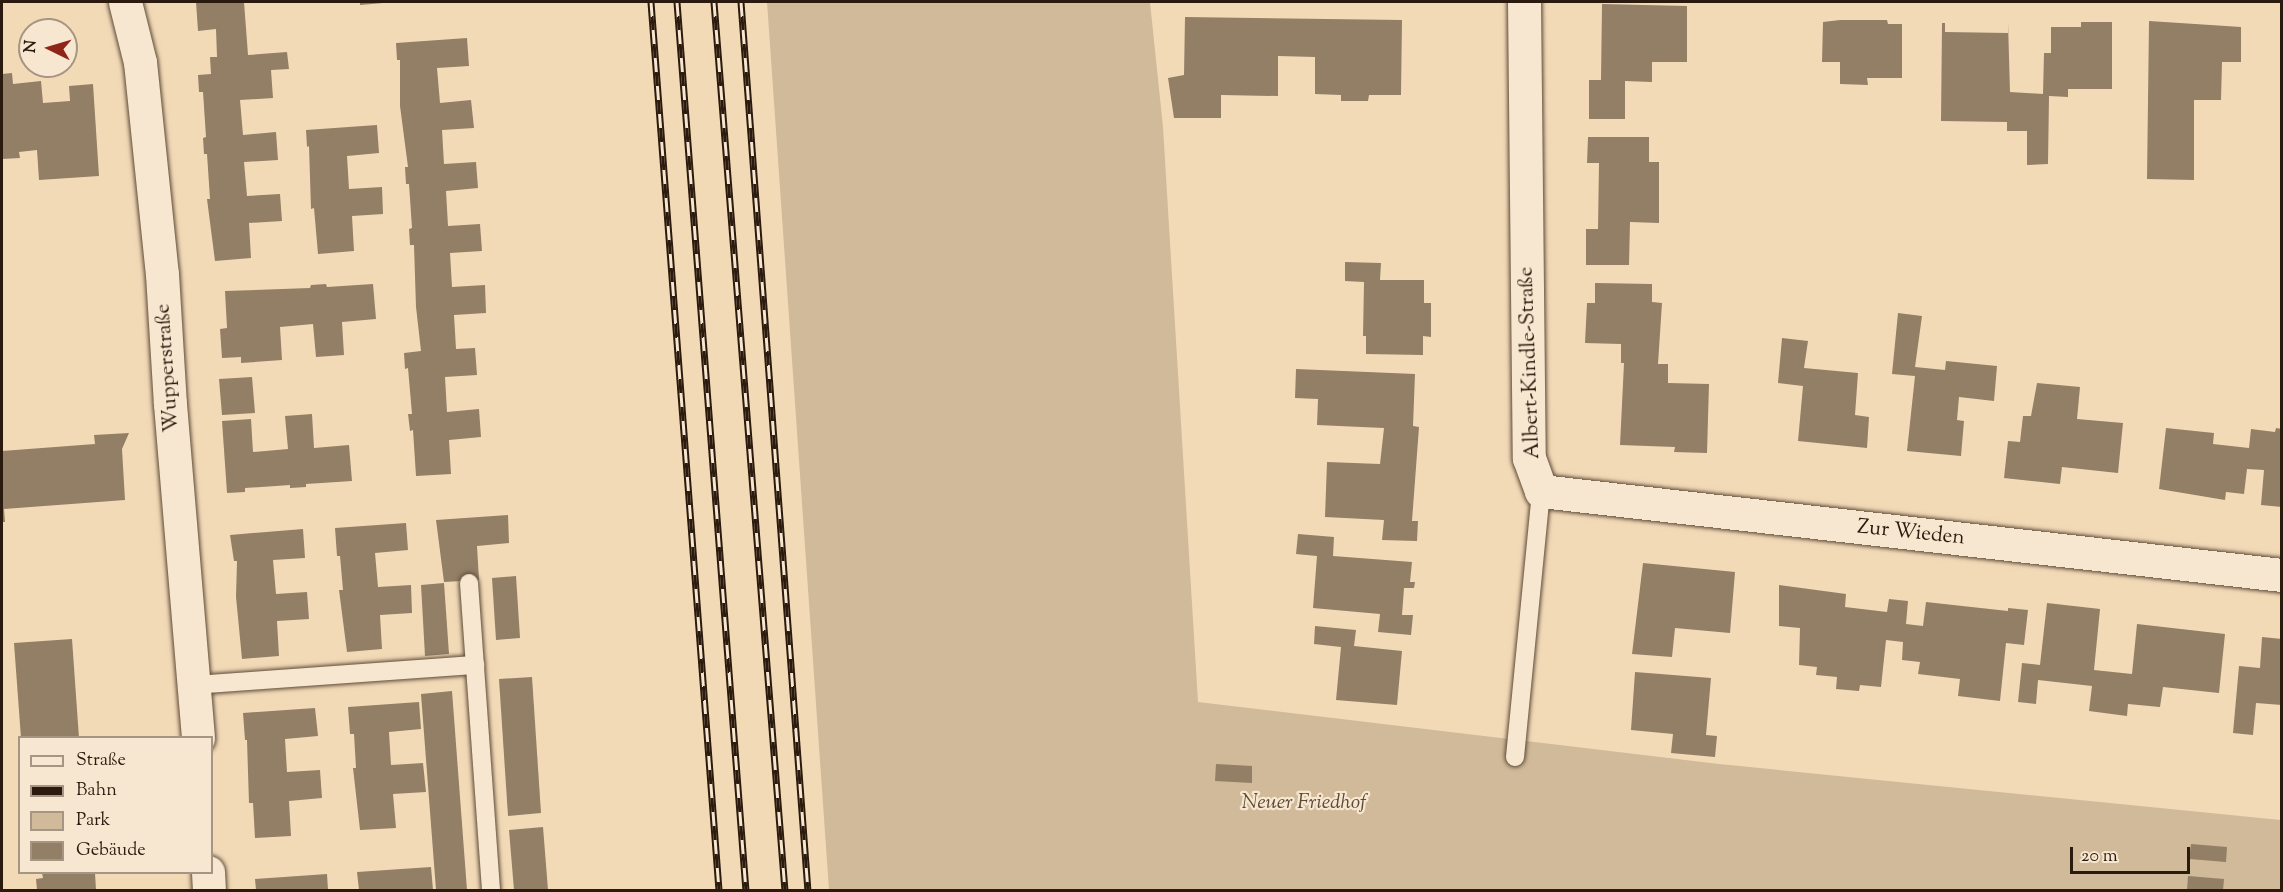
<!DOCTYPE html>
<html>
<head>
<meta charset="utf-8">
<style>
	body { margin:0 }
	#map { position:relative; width:2283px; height:892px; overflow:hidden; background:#f3dab7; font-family:"Sorts Mill Goudy",serif }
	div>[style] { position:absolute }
	.green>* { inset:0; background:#d1ba9a }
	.building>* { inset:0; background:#937e66 }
	.roads { filter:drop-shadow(0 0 2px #5d4b38) drop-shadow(0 0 2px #5d4b38) }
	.lane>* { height:18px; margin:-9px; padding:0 9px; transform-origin:9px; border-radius:9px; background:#f7e7d0 }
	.street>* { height:33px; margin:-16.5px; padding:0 16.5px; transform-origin:16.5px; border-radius:16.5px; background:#f7e7d0 }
	.rail>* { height:7px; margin-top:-3.5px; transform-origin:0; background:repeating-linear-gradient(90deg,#f7e7d0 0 14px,#2b1b0e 0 28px); box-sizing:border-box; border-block:2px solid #2b1b0e }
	span { translate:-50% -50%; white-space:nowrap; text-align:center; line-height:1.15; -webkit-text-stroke:4.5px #f7e7d0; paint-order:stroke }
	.street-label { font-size:21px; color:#2b1b0e }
	.park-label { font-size:21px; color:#5d4b38; font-style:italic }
	.frame { position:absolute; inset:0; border:3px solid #2b1b0e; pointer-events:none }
	.legend { position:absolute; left:18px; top:736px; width:195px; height:138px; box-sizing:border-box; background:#f7e7d0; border:2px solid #a59582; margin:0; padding:8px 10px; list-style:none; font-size:18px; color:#2b1b0e }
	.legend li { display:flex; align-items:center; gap:12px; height:30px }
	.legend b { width:30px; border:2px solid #a59582 }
	.north { position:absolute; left:18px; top:18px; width:60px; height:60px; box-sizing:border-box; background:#f7e7d0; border:2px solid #a59582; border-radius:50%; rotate:275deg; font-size:16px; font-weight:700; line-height:24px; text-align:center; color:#2b1b0e }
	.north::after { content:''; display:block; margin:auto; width:21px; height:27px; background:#8f2418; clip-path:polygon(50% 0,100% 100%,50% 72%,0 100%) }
	.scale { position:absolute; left:2070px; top:847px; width:120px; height:27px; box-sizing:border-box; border:3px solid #2b1b0e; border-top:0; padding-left:8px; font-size:18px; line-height:21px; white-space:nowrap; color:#2b1b0e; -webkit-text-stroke:4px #f7e7d0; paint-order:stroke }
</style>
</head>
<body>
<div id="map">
	<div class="green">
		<div style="clip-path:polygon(767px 2px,1150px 2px,1163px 127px,1198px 702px,1719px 764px,2281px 820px,2281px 890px,829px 890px)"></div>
	</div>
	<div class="building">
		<div style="clip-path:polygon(196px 2px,244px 2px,248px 55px,287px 52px,289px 69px,271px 70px,273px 98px,240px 100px,243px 135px,276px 132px,278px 160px,244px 162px,247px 196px,280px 194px,282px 221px,249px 223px,251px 258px,215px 261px,207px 199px,210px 199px,207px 154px,204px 154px,203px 138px,206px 137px,203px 92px,199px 92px,198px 75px,211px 74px,210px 57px,217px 57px,216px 29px,198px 31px)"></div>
		<div style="clip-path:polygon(360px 2px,383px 2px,383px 3px,360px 5px)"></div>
		<div style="clip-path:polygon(1602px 4px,1687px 6px,1687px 62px,1652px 62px,1652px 82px,1625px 81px,1625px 119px,1589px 119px,1589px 80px,1601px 80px)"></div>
		<div style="clip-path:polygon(1185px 17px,1402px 20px,1401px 95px,1369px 95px,1368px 101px,1341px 101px,1341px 95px,1315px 94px,1315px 57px,1278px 56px,1278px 96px,1221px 95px,1221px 118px,1174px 118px,1168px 78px,1184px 75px)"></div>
		<div style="clip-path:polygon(1840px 20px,1887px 20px,1888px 24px,1902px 24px,1902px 78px,1867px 78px,1868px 85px,1840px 84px,1840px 62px,1822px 62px,1823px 22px)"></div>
		<div style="clip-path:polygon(2149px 21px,2241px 27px,2241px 62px,2222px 62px,2221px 100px,2194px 100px,2194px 180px,2147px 179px)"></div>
		<div style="clip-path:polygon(2008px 22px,2010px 92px,2043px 94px,2044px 53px,2051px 53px,2051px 27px,2081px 27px,2081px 22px,2112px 22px,2112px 89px,2068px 89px,2068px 97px,2049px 96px,2048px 164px,2027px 165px,2027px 131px,2007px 131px,2007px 122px,1941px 121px,1942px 23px,1945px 23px,1945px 32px,2008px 33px)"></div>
		<div style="clip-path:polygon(467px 38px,469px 66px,437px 68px,440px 103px,471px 100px,474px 128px,442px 130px,444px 164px,476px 162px,478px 188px,446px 191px,448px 226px,480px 224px,482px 251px,450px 253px,452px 287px,485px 285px,486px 313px,454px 315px,456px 349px,475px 348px,477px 375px,445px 377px,447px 412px,479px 409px,481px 437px,449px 440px,451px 474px,416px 476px,413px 430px,410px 431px,408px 414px,412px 414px,408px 368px,405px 369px,404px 353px,421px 351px,416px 307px,414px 245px,410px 245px,409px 229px,412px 228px,409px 184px,406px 184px,405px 167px,408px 167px,400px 106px,400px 60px,397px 60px,396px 43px)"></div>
		<div style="clip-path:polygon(12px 73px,13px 84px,41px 81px,43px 103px,70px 101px,69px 86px,93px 84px,99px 176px,39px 180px,37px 150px,19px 152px,20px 158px,2px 159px,2px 74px)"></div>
		<div style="clip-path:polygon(377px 125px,379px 153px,347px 156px,349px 189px,382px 187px,383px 214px,352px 216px,354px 251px,318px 254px,314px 208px,311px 209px,309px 146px,307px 147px,306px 130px)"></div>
		<div style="clip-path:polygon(1588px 137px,1649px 137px,1649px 162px,1659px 162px,1659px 223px,1630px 222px,1629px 265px,1586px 265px,1586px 229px,1598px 229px,1599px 163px,1587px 163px)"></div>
		<div style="clip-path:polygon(1345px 262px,1381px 263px,1380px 280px,1424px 280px,1424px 303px,1431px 303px,1431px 337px,1423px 336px,1423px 355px,1366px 354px,1366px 336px,1363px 336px,1364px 282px,1345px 281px)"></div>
		<div style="clip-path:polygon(1595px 283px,1652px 284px,1652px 302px,1662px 303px,1658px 364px,1668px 364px,1668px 383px,1709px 384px,1707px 453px,1674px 452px,1675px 447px,1620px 445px,1624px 363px,1621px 363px,1621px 344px,1585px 343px,1587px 303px,1595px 303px)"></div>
		<div style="clip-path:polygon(326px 284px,327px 287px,373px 284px,376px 319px,342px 322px,344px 355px,316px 357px,313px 324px,280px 327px,282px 360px,241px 363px,241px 357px,222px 358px,220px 329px,227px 328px,225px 291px,310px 288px,311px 285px)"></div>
		<div style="clip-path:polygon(1898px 313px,1922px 316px,1915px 367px,1945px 370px,1946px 361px,1997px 366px,1994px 401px,1959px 397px,1957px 420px,1964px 421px,1961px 456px,1907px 451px,1915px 376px,1892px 374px)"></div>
		<div style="clip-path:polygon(1782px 338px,1808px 341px,1804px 368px,1858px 373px,1855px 415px,1869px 417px,1867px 448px,1798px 441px,1803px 386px,1778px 383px)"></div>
		<div style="clip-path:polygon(1296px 369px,1415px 374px,1413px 426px,1419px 427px,1412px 521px,1418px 521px,1417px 541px,1382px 540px,1384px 520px,1325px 517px,1327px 462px,1380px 464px,1384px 428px,1317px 425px,1318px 399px,1295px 398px)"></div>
		<div style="clip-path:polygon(252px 377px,255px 413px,222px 415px,219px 379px)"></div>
		<div style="clip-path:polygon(2037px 383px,2080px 387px,2077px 419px,2123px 423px,2118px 473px,2062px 467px,2060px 484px,2004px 478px,2008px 441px,2020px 442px,2023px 416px,2031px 416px)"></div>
		<div style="clip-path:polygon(312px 414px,314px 448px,349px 445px,352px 481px,306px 484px,306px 487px,290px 488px,290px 485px,245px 488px,245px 492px,227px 493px,222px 421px,251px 419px,253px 452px,288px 449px,285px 416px)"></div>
		<div style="clip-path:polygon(2166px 428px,2214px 433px,2213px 444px,2249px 448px,2251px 429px,2275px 432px,2276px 428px,2282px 429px,2282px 507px,2261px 505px,2264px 470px,2247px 469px,2244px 494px,2226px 492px,2225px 500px,2159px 489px)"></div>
		<div style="clip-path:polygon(129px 433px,122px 449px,125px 500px,4px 509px,5px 522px,2px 522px,2px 451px,95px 444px,94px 435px)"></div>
		<div style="clip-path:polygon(508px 515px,509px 543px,477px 546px,479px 580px,444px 582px,436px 520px)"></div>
		<div style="clip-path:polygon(406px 523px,408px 550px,375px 553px,378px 587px,411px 585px,412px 613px,380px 615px,382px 649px,347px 652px,339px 590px,343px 590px,340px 556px,337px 556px,335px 528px)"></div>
		<div style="clip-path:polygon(303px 529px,305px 558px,273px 560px,276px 594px,307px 592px,309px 619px,277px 621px,279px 656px,242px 659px,236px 597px,237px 561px,234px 561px,230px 535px)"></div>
		<div style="clip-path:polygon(1298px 534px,1334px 537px,1333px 556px,1412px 562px,1410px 582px,1415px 582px,1414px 588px,1404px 588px,1402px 615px,1413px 615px,1411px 635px,1378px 632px,1380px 614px,1313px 608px,1317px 556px,1296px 554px)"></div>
		<div style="clip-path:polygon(1643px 563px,1735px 572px,1730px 633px,1675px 628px,1672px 657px,1632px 654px)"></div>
		<div style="clip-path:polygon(516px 576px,520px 638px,496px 640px,492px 578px)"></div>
		<div style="clip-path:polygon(444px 583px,449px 654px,425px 656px,421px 585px)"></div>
		<div style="clip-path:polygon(1779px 585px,1846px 594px,1845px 607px,1887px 612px,1889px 599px,1908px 601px,1906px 624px,1923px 626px,1926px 602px,2008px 611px,2008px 608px,2028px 610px,2024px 645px,2006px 643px,2000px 701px,1958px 696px,1960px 679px,1918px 674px,1920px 662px,1902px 660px,1903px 642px,1886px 640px,1881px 687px,1860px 685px,1859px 691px,1836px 689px,1837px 677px,1816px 675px,1817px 667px,1799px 665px,1800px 628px,1779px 626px)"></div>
		<div style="clip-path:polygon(2047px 603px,2100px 609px,2094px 670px,2132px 674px,2137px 624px,2225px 634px,2219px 693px,2163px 687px,2160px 707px,2128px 704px,2127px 716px,2089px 711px,2092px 686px,2038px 680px,2036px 704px,2018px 702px,2022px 663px,2040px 665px)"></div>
		<div style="clip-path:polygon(1315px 626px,1356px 630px,1354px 646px,1402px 651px,1397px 705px,1336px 700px,1341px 647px,1314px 644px)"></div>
		<div style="clip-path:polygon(2262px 637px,2282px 639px,2282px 705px,2256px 703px,2253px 735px,2233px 733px,2239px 666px,2260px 668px)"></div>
		<div style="clip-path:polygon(72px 639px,79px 738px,21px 738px,14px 643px)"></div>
		<div style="clip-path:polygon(1635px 672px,1711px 678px,1706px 735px,1717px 736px,1715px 757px,1671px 753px,1673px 734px,1631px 730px)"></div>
		<div style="clip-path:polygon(532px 677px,541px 813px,508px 816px,499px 679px)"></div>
		<div style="clip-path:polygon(452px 691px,467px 890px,436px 890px,421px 694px)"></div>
		<div style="clip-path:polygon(419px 702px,421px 729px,389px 732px,391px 765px,423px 763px,426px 792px,393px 794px,396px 828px,360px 830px,353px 768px,356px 768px,354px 734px,350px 734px,348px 707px)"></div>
		<div style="clip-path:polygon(315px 708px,318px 736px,285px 739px,287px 772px,320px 770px,322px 798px,289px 801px,291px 836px,255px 838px,253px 803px,249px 803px,247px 740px,245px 740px,243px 713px)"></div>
		<div style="clip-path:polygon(1216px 764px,1252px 766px,1252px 783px,1215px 781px)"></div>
		<div style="clip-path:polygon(543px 827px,548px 890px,514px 890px,509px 830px)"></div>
		<div style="clip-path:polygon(2191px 844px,2227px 847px,2226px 862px,2189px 859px)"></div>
		<div style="clip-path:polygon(431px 867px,433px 890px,359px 890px,357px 872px)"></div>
		<div style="clip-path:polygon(42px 873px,95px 873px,96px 890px,37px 890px,36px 879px,43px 878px)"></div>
		<div style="clip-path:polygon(327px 874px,328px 890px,256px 890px,255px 879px)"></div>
		<div style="clip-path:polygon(2188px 876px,2224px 879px,2223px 890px,2187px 890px)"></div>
	</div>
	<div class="roads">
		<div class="lane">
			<div style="left:469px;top:583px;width:308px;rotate:85.9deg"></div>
			<div style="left:194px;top:685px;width:282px;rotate:-4.1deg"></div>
			<div style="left:1515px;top:757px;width:267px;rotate:-84.4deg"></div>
		</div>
		<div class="street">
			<div style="left:125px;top:2px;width:62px;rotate:76deg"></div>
			<div style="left:140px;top:62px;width:213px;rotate:84.1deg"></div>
			<div style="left:162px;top:274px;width:130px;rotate:86.5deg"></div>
			<div style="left:170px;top:404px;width:335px;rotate:85.2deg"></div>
			<div style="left:1524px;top:2px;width:456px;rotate:89.4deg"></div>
			<div style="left:1529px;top:458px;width:35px;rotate:70deg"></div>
			<div style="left:1541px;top:491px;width:746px;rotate:6.47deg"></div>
			<div style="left:208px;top:872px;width:18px;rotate:87deg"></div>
		</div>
	</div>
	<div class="rail">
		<div style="left:651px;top:2px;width:891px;rotate:85.62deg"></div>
		<div style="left:677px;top:2px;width:891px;rotate:85.56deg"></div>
		<div style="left:714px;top:2px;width:891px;rotate:85.43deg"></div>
		<div style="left:741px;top:2px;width:891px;rotate:85.69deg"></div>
	</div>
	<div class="street-label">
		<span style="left:1530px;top:363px;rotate:-92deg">Albert-Kindle-Straße</span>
		<span style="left:168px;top:368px;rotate:-94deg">Wupperstraße</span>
		<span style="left:1911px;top:533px;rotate:6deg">Zur Wieden</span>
	</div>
	<div class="park-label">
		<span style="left:1304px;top:803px">Neuer Friedhof</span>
	</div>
	<div class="frame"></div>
	<ul class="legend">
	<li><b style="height:8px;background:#f7e7d0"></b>Straße</li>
	<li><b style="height:8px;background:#2b1b0e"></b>Bahn</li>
	<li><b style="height:16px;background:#d1ba9a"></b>Park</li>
	<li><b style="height:16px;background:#937e66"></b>Gebäude</li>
	</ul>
	<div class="north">N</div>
	<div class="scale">20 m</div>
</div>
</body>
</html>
